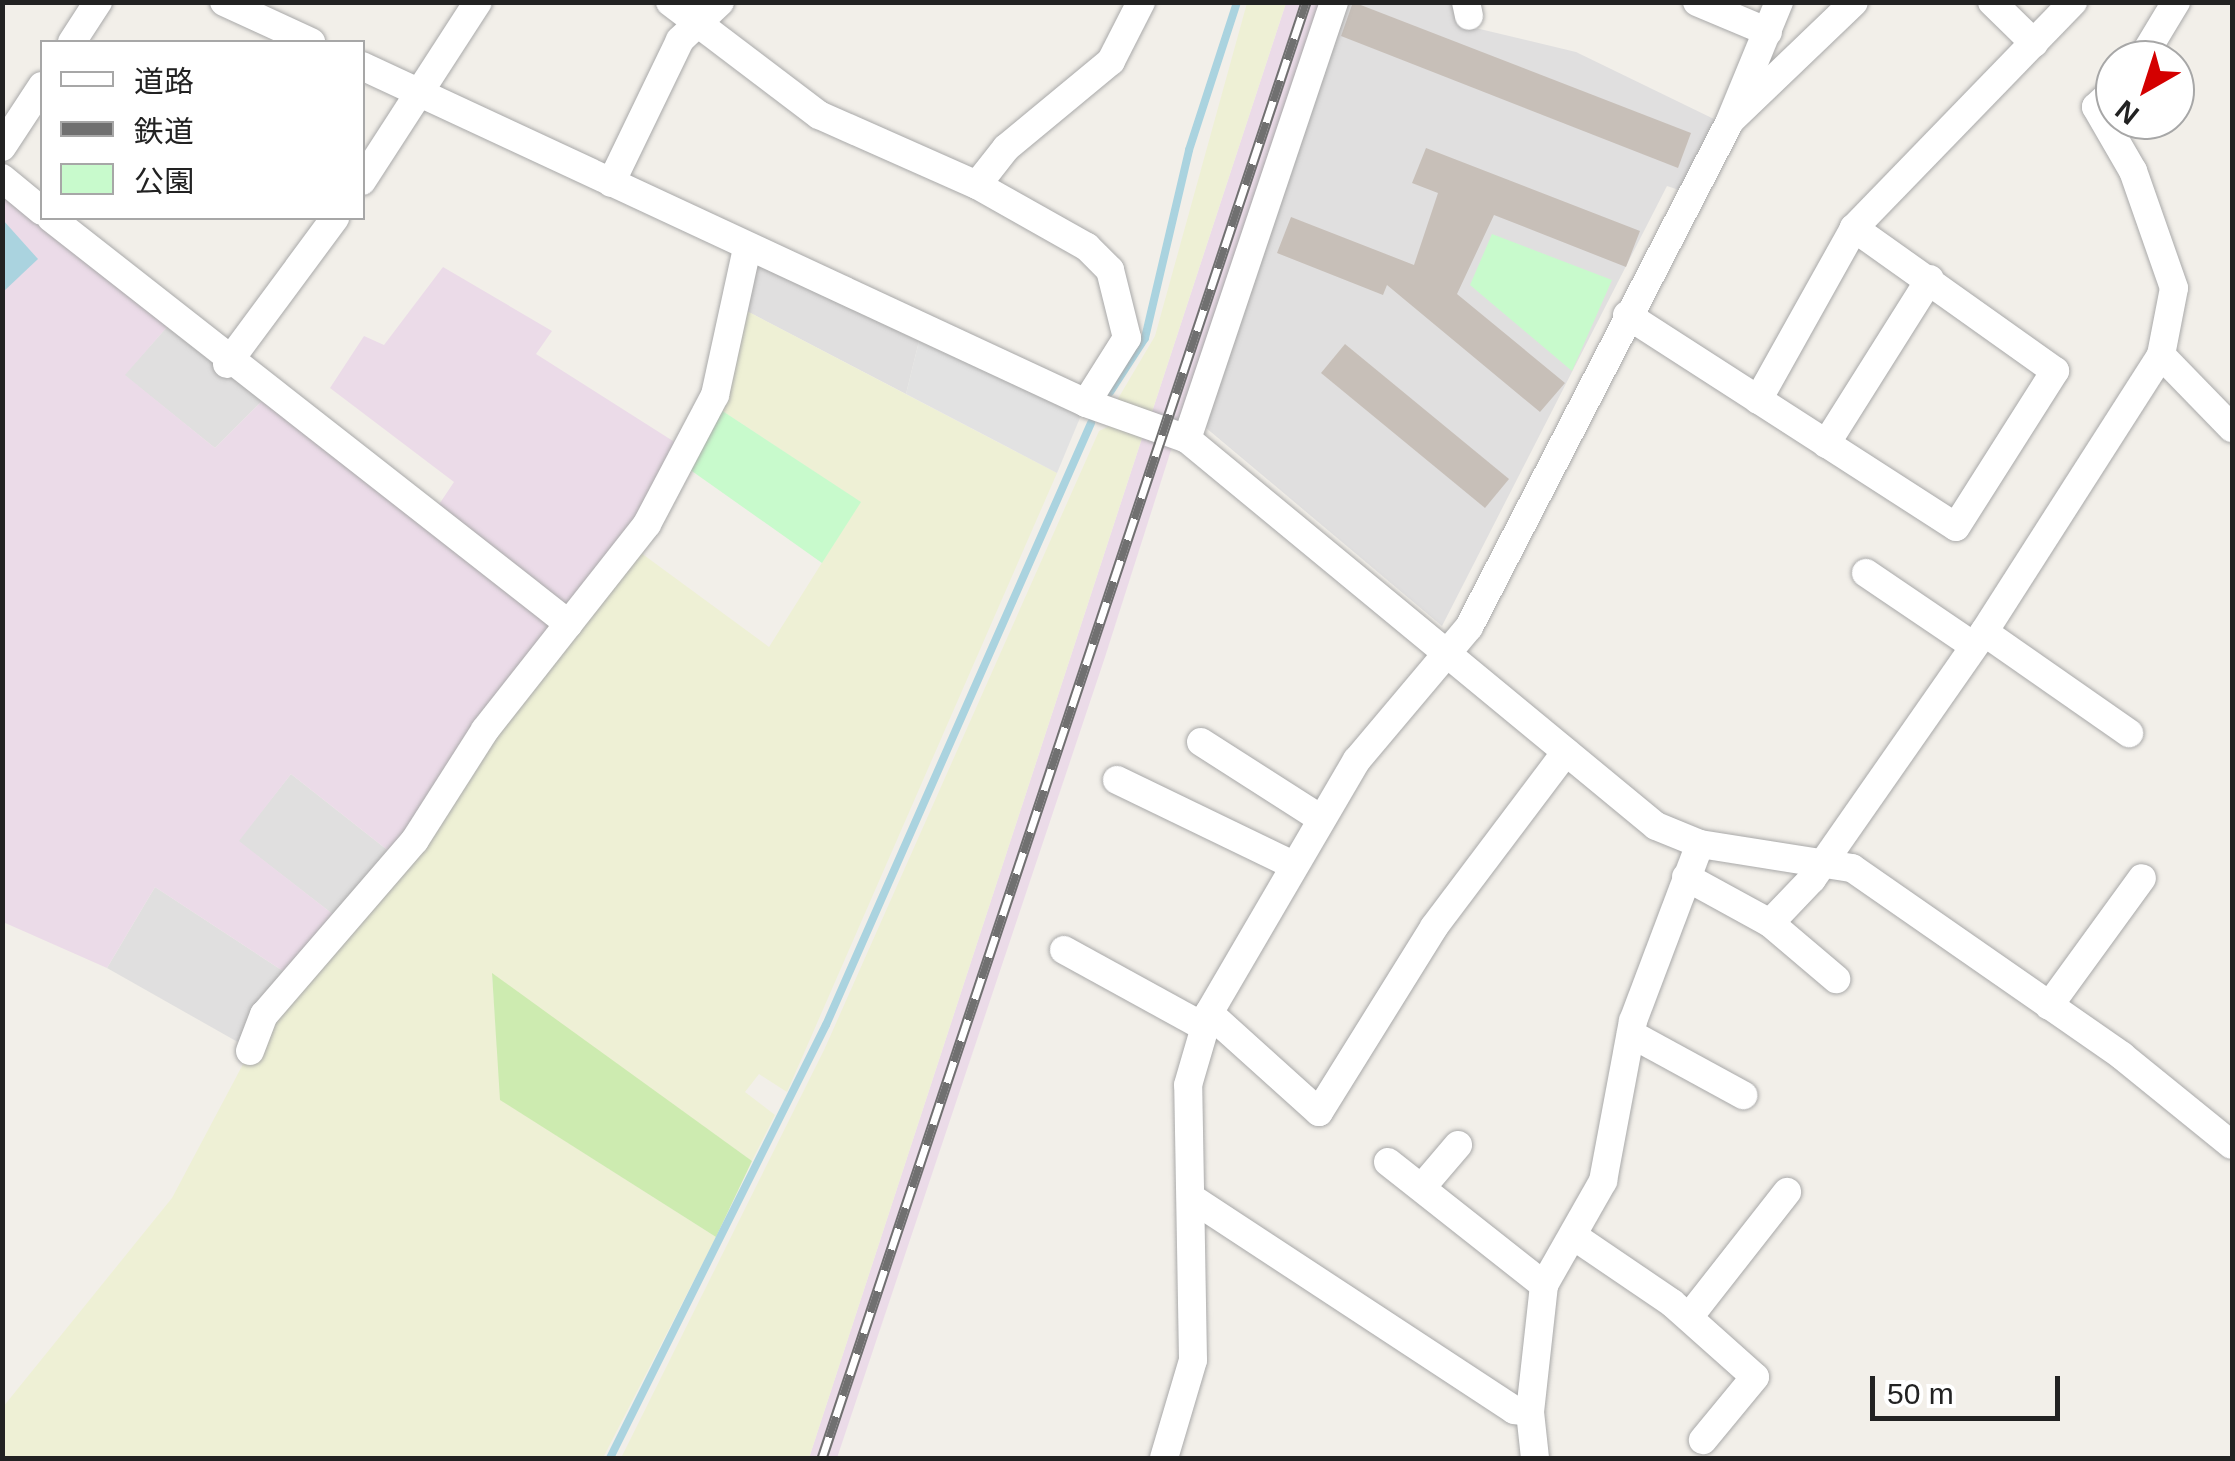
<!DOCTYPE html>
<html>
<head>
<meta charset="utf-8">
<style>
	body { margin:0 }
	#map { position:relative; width:2235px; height:1461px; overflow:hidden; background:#f2efe9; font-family:Arial,"Noto Sans JP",sans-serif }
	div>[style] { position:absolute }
	.residential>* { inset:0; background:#e0dfdf }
	.industrial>* { inset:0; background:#ebdbe8 }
	.farmland>* { inset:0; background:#eef0d5 }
	.grass>* { inset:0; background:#cdebb0 }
	.park>* { inset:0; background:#c8facc }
	.parking>* { inset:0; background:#e2e2e2 }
	.water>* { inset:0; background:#aad3df }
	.stream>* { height:8px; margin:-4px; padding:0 4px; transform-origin:4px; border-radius:4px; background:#aad3df }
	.building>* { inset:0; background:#c7bfb8 }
	.roads { filter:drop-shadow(0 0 2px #a9a9a9) drop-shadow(0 0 2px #a9a9a9) }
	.minor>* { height:28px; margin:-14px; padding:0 14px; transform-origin:14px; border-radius:14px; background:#fff }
	.rail>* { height:11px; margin-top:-5.5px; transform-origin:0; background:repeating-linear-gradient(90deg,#fff 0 22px,#707070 0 44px); box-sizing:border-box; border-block:2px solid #707070 }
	span { translate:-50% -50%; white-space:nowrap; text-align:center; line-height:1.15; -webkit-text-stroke:10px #fff; paint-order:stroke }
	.frame { position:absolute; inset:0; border:5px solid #222; pointer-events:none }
	.legend { position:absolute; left:40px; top:40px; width:325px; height:180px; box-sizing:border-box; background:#fff; border:2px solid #a7a7a7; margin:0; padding:12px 18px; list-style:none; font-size:30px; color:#222 }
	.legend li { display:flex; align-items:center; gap:20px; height:50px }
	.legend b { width:50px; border:2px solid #a7a7a7 }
	.north { position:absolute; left:2095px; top:40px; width:100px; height:100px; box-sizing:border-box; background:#fff; border:2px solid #a7a7a7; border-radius:50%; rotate:219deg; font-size:28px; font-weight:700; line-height:40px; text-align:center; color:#222 }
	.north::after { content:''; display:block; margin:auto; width:35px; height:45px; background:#d40000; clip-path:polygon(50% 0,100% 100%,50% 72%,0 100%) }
	.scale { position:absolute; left:1870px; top:1376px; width:190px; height:45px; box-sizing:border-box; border:5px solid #222; border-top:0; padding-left:12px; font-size:30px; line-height:35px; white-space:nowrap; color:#222; -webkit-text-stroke:8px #fff; paint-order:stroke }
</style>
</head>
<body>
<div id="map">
	<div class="residential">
		<div style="clip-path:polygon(1340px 3px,1459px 3px,1463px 25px,1576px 52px,1716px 120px,1679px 190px,1667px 186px,1442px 626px,1205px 427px)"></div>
		<div style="clip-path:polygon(754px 263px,919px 341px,906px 394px,739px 307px)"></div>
		<div style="clip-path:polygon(167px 327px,262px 401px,215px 448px,124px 375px)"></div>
		<div style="clip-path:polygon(291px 774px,395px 856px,339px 919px,238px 841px)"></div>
		<div style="clip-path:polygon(155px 887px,289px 975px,243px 1045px,107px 968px)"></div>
	</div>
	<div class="industrial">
		<div style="clip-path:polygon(1286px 3px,1323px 3px,1181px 423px,1150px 418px)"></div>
		<div style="clip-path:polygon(2px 185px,167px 327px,125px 375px,215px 448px,262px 401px,426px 524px,454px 482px,330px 388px,364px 336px,384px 345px,443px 267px,552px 331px,536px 354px,684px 448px,395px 856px,291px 774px,239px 841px,339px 919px,289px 975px,155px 887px,107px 968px,3px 922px)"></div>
		<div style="clip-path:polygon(1143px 435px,1172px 447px,1105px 657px,837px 1458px,809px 1458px)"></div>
	</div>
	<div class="farmland">
		<div style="clip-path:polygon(1247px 3px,1286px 3px,1150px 418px,1116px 402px,1155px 336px)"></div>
		<div style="clip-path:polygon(739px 307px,1057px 473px,787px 1092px,759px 1074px,745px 1092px,775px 1115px,752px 1161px,492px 975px,501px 1100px,716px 1237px,603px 1458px,3px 1458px,3px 1407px,172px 1198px,250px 1051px,637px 550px,769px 647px,860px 502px,718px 408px)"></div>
		<div style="clip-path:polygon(1113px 424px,1143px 435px,809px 1458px,621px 1458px,825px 1048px,1099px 431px)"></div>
	</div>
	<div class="grass">
		<div style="clip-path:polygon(492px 973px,752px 1161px,716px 1237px,500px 1100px)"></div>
	</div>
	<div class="park">
		<div style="clip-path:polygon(1492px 234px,1612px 280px,1572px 371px,1470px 285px)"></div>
		<div style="clip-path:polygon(718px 408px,861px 502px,822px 563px,689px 469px)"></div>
	</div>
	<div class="parking">
		<div style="clip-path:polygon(919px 341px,1082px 413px,1057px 473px,906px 394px)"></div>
	</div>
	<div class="water">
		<div style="clip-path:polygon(3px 220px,38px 259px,3px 292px)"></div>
	</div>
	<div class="stream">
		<div style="left:1110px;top:392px;width:64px;rotate:-57.1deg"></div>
		<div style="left:1145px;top:338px;width:193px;rotate:-76.8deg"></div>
		<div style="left:1189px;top:150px;width:156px;rotate:-72deg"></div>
		<div style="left:610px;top:1458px;width:484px;rotate:-63.5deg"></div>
		<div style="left:826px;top:1025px;width:658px;rotate:-66.24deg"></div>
	</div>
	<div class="building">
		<div style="clip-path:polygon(1353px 2px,1691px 133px,1678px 168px,1341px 36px)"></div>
		<div style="clip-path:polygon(1426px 148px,1640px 231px,1626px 267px,1494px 215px,1457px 294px,1565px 383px,1540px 412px,1387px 285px,1383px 295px,1277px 253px,1291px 217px,1414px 265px,1438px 193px,1412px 183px)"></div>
		<div style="clip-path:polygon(1345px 344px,1509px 479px,1485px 508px,1321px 373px)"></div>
	</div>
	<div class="roads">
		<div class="minor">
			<div style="left:224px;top:2px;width:96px;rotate:24.7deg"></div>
			<div style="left:670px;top:2px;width:187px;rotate:37.2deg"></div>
			<div style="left:819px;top:115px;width:173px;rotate:23.9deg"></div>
			<div style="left:1466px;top:2px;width:14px;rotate:78deg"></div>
			<div style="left:1697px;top:2px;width:77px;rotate:22.9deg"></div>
			<div style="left:1992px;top:2px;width:59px;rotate:44.3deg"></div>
			<div style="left:72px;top:42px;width:48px;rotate:-57deg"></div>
			<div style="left:2141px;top:60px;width:68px;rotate:-58.9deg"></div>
			<div style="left:362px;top:66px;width:799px;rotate:24.96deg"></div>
			<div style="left:1086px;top:403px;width:107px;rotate:19.6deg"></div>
			<div style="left:1187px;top:439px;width:608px;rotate:39.53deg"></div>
			<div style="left:1656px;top:826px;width:48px;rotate:22.2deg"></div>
			<div style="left:1700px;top:844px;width:154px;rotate:9deg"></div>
			<div style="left:1852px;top:868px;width:329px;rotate:34.8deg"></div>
			<div style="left:2122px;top:1056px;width:141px;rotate:39deg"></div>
			<div style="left:1731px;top:120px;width:170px;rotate:-43.8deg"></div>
			<div style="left:2px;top:147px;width:73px;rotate:-56.7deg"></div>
			<div style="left:2px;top:178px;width:52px;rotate:39.5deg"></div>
			<div style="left:362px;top:181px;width:213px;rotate:-57.1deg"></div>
			<div style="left:611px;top:183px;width:159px;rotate:-64.2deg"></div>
			<div style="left:680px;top:40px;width:55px;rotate:-43.5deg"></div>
			<div style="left:51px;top:218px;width:658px;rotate:38.09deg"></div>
			<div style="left:1627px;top:315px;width:391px;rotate:32.8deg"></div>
			<div style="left:1956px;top:527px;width:185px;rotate:-57.6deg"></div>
			<div style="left:2055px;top:371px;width:247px;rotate:-144.6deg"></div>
			<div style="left:2161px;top:355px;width:102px;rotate:45.8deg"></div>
			<div style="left:227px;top:364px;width:182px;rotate:-53.5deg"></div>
			<div style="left:1758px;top:400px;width:197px;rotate:-60.8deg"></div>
			<div style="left:1854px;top:228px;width:315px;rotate:-45.9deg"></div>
			<div style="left:1086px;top:403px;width:77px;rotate:-57.8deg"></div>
			<div style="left:1127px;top:338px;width:70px;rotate:-104deg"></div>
			<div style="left:1110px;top:270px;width:33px;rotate:-135deg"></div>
			<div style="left:1087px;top:247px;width:126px;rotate:-150.6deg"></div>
			<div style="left:977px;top:185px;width:47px;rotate:-51.9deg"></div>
			<div style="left:1006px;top:148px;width:136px;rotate:-39.6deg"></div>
			<div style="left:1111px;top:61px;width:66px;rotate:-63deg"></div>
			<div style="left:1187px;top:439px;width:461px;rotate:-71.4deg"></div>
			<div style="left:1826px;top:444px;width:195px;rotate:-57.8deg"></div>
			<div style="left:1866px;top:573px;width:130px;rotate:34.1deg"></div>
			<div style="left:1984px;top:632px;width:177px;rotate:34.9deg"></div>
			<div style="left:1201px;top:742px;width:141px;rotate:32.6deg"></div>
			<div style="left:1117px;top:780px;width:195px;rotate:25.8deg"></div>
			<div style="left:1686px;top:877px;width:96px;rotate:28.7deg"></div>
			<div style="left:1770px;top:923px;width:87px;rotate:40.3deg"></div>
			<div style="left:1770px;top:923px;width:61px;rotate:-46.3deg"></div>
			<div style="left:1812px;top:879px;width:301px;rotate:-55.1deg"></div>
			<div style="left:1984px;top:632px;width:329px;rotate:-57.4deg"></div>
			<div style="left:2161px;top:355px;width:68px;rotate:-79deg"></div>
			<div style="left:2174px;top:288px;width:124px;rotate:-109.3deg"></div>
			<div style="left:2133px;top:171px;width:74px;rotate:-120deg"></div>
			<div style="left:2096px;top:107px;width:26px;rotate:-43deg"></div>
			<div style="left:1064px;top:950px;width:160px;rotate:28.8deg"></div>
			<div style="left:2049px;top:1006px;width:158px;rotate:-54deg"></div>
			<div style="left:1209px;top:1013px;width:148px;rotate:42deg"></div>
			<div style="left:1319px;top:1112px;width:218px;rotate:-58.1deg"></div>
			<div style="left:1434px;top:927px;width:219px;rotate:-53deg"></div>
			<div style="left:1631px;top:1034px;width:128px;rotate:28.6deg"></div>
			<div style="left:250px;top:1051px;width:39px;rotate:-69deg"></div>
			<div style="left:264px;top:1015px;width:231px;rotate:-49.2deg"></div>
			<div style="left:415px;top:840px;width:130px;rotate:-57.5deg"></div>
			<div style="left:485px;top:730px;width:262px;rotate:-51.8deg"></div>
			<div style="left:647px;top:524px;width:146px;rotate:-62.2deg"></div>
			<div style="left:715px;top:395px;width:150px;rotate:-77.7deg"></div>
			<div style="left:1388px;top:1162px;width:199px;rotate:38.3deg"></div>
			<div style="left:1423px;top:1186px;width:54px;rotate:-49.5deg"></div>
			<div style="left:1193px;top:1199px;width:384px;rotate:33.3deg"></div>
			<div style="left:1514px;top:1410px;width:16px;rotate:7deg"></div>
			<div style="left:1575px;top:1237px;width:117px;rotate:34.2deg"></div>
			<div style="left:1672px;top:1303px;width:111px;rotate:41.7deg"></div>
			<div style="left:1755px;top:1377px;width:82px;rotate:129.5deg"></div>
			<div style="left:1689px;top:1317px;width:159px;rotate:-51.9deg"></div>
			<div style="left:1164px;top:1458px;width:102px;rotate:-73.5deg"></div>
			<div style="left:1193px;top:1360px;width:275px;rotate:-91deg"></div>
			<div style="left:1188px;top:1085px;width:75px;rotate:-73.7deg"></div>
			<div style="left:1209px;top:1013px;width:293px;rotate:-59.7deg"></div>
			<div style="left:1357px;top:760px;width:174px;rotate:-49.9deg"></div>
			<div style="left:1469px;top:627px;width:569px;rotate:-62.71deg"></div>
			<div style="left:1730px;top:121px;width:129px;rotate:-67.6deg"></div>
			<div style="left:1535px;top:1458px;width:46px;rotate:-96.2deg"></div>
			<div style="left:1530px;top:1412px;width:128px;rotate:-83.7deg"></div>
			<div style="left:1544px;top:1285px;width:120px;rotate:-60.4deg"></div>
			<div style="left:1603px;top:1181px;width:163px;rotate:-79.4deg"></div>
			<div style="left:1633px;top:1021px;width:189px;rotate:-69.3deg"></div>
		</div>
	</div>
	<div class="rail">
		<div style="left:822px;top:1458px;width:1534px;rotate:-71.61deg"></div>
	</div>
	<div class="frame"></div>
	<ul class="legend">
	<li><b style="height:12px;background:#fff"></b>道路</li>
	<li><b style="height:12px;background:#707070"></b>鉄道</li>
	<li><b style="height:28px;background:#c8facc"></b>公園</li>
	</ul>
	<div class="north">N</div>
	<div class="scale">50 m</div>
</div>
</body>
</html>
